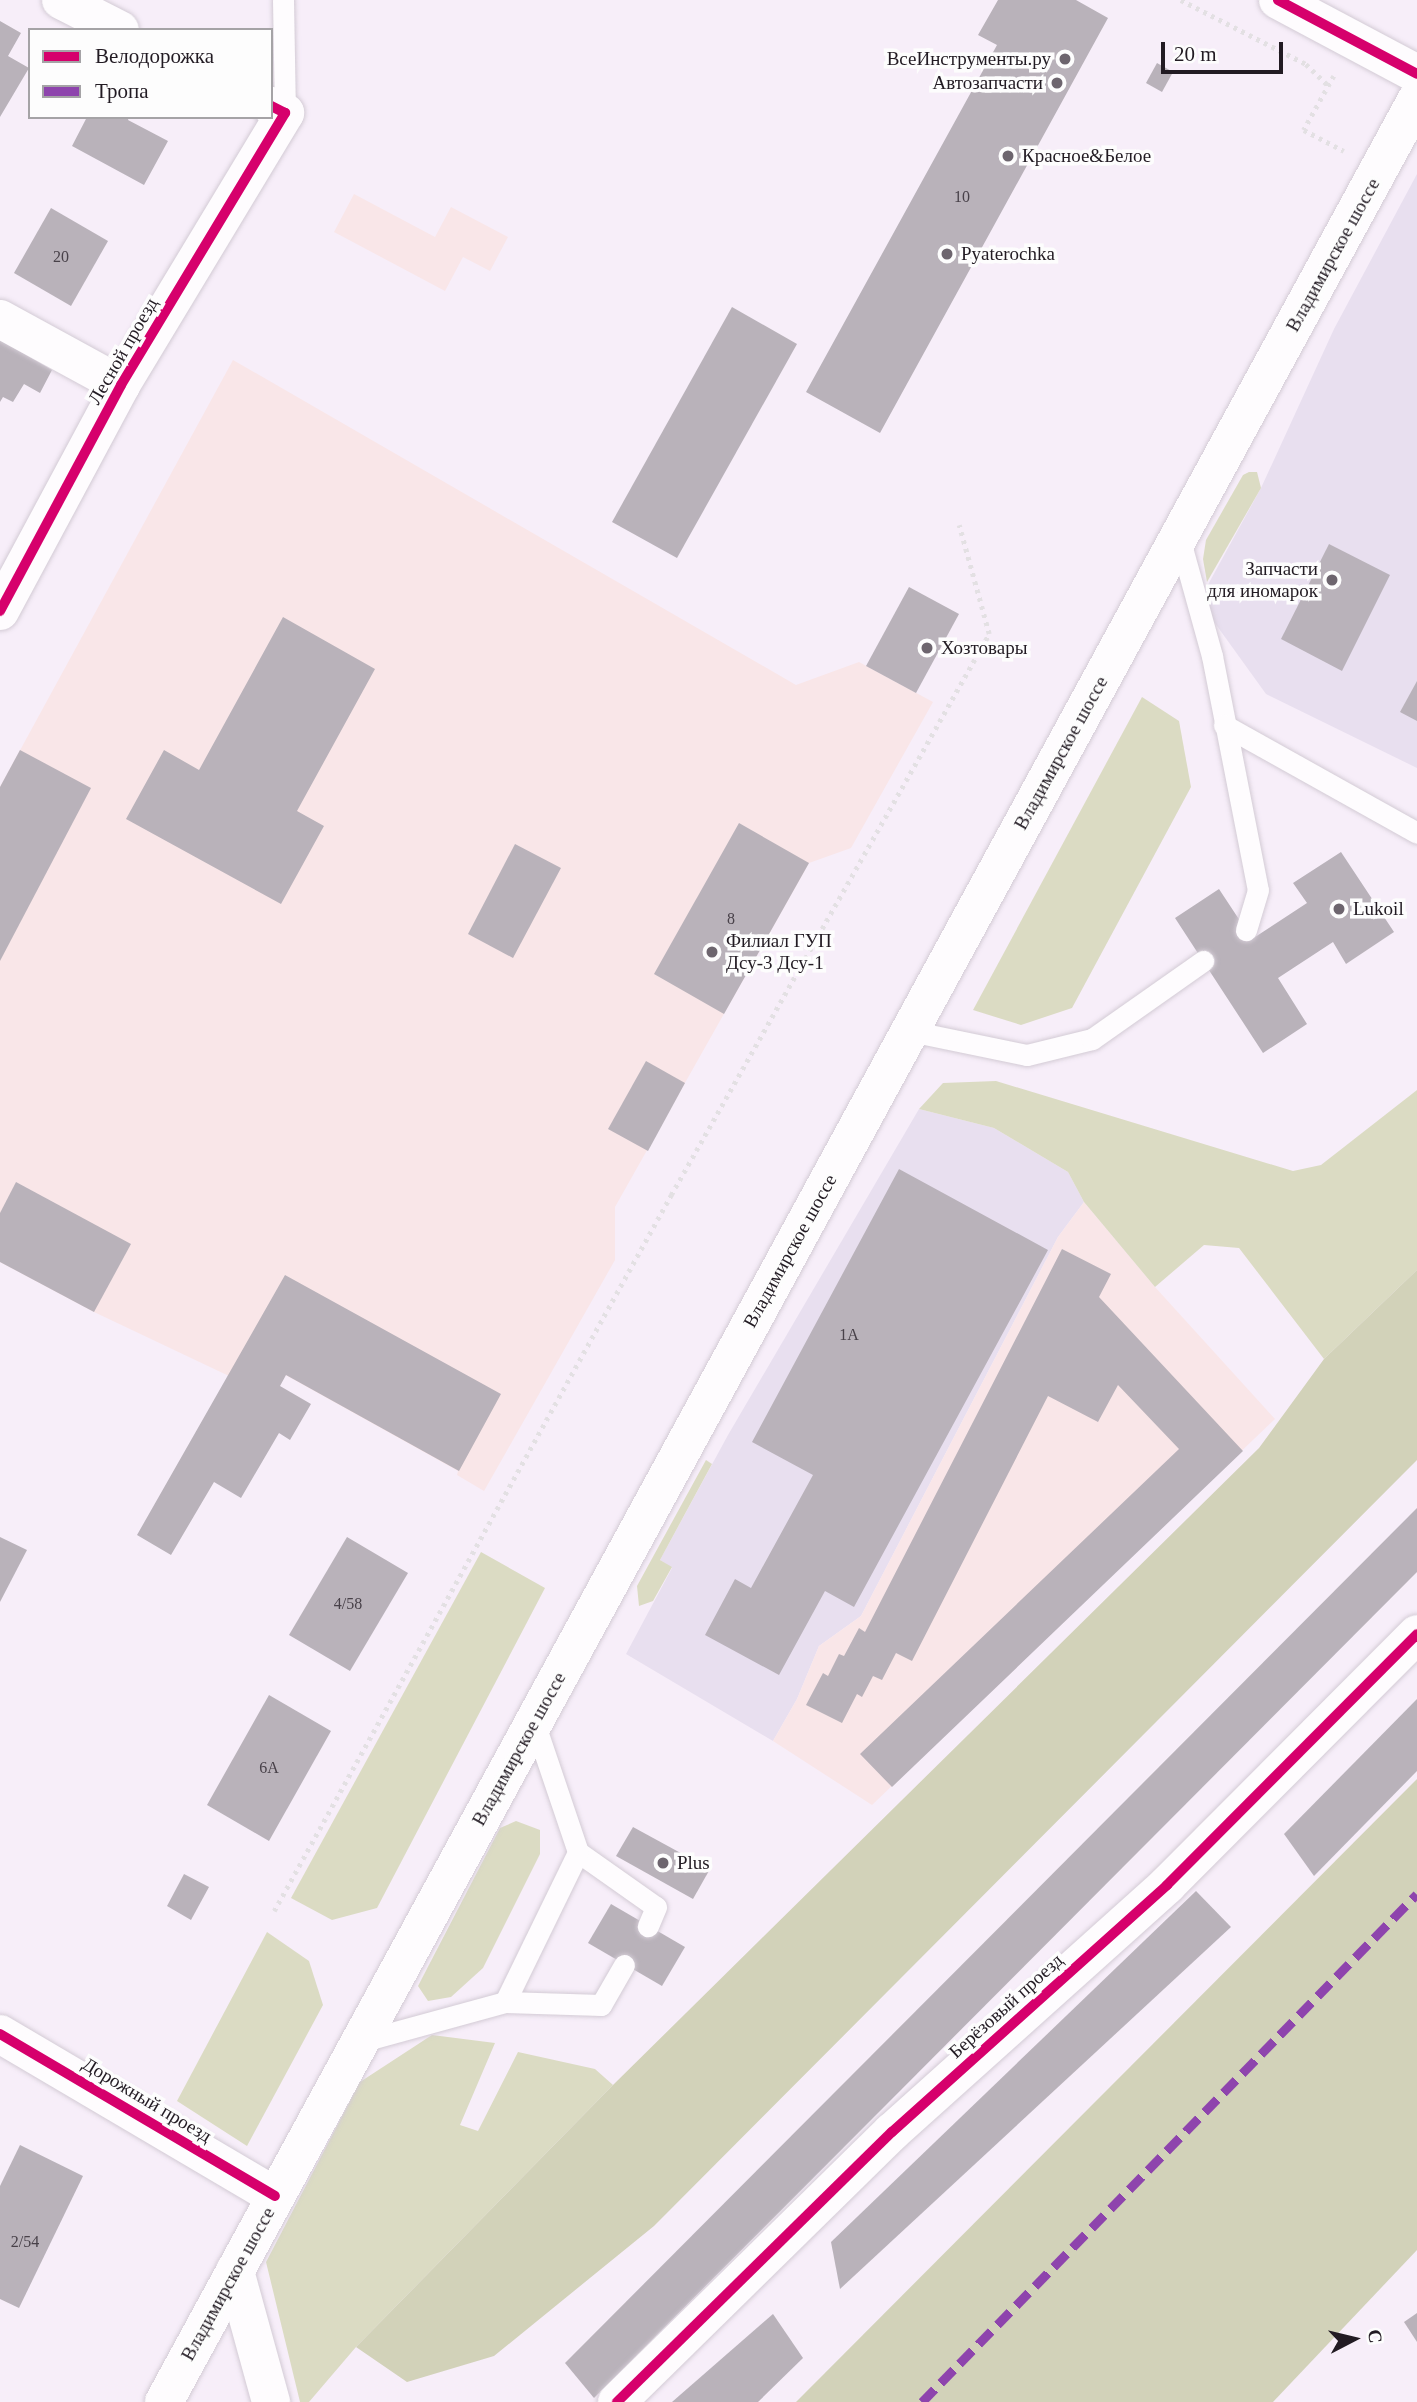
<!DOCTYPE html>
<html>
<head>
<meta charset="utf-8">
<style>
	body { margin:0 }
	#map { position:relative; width:1417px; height:2402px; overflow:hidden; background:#f7eef9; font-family:Georgia,serif }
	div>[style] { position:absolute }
	.commercial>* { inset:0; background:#e8dfef }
	.industrial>* { inset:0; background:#f9e6e8 }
	.green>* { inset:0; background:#dbdbc3 }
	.forest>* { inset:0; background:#d2d2b9 }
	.building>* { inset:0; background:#b9b2ba }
	.path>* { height:4.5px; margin-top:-2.25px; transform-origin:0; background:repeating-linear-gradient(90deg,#e3e0e3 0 3.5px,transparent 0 8.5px) }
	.roads { filter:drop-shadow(0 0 2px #d3cbd5) drop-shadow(0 0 2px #d3cbd5) }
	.service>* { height:21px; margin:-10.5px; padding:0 10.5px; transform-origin:10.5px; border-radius:10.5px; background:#fefcfe }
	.minor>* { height:38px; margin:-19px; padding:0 19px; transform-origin:19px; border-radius:19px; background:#fefcfe }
	.tertiary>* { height:38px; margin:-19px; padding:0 19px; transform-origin:19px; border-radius:19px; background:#fefcfe }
	.secondary>* { height:38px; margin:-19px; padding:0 19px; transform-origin:19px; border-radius:19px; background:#fefcfe }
	.quiet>* { height:9px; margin-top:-4.5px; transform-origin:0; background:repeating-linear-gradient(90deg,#8e44ad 0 18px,transparent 0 27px) }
	.cycleway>* { height:10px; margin:-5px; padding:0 5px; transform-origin:5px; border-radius:5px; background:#d6006c }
	.dots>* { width:19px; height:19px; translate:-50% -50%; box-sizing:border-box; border:4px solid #fdfdfd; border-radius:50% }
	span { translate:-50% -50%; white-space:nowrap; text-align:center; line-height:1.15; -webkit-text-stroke:7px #fdfdfd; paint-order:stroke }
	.number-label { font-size:16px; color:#484149 }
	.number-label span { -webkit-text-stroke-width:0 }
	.poi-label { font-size:19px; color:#221b23 }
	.right { translate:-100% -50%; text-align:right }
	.left { translate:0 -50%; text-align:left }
	.street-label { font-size:19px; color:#221b23 }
	.legend { position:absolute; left:28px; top:28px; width:245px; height:91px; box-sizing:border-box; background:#fdfdfd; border:2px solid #a5a3a6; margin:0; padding:9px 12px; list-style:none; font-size:21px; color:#221b23 }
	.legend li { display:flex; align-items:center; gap:14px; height:35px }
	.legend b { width:35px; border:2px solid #a5a3a6 }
	.north { position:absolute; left:1319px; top:2304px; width:70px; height:70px; -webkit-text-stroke:5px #fdfdfd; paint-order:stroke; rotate:83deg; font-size:19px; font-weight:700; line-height:28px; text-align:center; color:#221b23 }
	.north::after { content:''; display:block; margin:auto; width:24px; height:32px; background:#221b23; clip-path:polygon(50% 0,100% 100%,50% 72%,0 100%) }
	.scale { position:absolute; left:1161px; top:42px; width:122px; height:32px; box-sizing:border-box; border:4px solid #221b23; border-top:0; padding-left:9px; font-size:21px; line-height:24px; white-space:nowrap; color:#221b23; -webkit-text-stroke:5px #fdfdfd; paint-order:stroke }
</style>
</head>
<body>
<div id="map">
	<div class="commercial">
		<div style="clip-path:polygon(1417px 174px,1417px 768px,1266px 694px,1199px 601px,1261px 488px,1334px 329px)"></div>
		<div style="clip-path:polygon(919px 1109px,994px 1128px,1068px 1172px,1084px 1202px,1058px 1237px,861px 1616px,819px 1646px,797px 1699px,773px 1741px,626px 1654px,672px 1568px,660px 1560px,728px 1435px)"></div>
	</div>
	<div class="industrial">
		<div style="clip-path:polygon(354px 194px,435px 237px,451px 207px,508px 237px,490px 271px,463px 257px,445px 291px,334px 232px)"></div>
		<div style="clip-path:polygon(233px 360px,796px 685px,859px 662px,933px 702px,851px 848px,809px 863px,615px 1207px,615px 1260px,484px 1491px,457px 1475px,458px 1471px,244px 1352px,229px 1376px,94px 1312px,0 1262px,0 787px)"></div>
		<div style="clip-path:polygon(1084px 1202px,1155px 1287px,1275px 1419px,872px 1805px,773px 1741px,797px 1699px,819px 1646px,861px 1616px,1058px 1237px)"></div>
	</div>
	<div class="green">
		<div style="clip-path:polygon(1249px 472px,1257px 472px,1261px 488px,1207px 582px,1203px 559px,1206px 540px,1243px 475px)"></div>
		<div style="clip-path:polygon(1142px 697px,1179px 721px,1191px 787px,1072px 1008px,1021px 1025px,973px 1010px)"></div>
		<div style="clip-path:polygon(996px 1081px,1293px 1171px,1321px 1165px,1417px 1090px,1417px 1270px,1324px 1359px,1239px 1248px,1204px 1245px,1155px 1287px,1084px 1202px,1068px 1172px,994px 1128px,919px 1109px,943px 1083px)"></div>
		<div style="clip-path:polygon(706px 1460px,712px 1464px,660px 1560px,672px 1567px,653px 1601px,639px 1606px,637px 1586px)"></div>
		<div style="clip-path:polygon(481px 1552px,545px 1588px,377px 1908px,332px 1920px,291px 1898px)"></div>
		<div style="clip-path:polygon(516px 1821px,540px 1830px,540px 1854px,483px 1968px,451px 1997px,428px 2001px,418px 1986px,500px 1828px)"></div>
		<div style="clip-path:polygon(267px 1932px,309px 1961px,323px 2005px,247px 2146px,177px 2101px)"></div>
		<div style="clip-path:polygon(432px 2035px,495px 2043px,460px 2125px,478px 2131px,518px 2052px,595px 2069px,613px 2085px,356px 2347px,309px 2402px,300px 2402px,266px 2262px,360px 2082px)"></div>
	</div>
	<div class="forest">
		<div style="clip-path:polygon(1417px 1270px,1417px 1460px,654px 2226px,494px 2356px,407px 2382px,356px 2347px,613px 2085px,1259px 1448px,1324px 1359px)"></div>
		<div style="clip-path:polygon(1417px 1779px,1417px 2250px,1273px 2402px,796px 2402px)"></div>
	</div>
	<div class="building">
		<div style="clip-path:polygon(998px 0,1076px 0,1108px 18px,880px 433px,806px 392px,997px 45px,978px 35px)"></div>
		<div style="clip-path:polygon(0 21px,21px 33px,8px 56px,29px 68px,0 117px)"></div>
		<div style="clip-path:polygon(1157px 63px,1173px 72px,1162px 92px,1146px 83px)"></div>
		<div style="clip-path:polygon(87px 117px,129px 117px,128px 120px,168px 141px,144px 185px,72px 146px)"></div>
		<div style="clip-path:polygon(51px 208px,108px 241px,71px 306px,14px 273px)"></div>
		<div style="clip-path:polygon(732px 307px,797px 344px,677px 558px,612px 522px)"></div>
		<div style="clip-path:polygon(0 340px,52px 370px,40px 393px,24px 384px,13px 402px,3px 397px,0 402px)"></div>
		<div style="clip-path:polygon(1329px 544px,1390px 575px,1342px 671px,1281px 639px)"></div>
		<div style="clip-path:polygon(909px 587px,959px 614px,916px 693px,866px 666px)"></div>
		<div style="clip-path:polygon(283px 617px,375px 669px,297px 811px,324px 826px,281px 904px,126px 819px,164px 750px,199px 770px)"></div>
		<div style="clip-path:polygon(1417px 681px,1417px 721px,1400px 712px)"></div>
		<div style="clip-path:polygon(20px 750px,91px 788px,0 961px,0 787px)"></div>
		<div style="clip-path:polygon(739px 823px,809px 863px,724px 1014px,654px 974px)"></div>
		<div style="clip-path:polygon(515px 844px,561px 868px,513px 958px,468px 934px)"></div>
		<div style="clip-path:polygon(1341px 852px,1394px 932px,1346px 964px,1333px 942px,1278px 978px,1307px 1024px,1263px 1053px,1175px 918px,1219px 889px,1252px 939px,1307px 903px,1293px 883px)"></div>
		<div style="clip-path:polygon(646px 1061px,685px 1083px,648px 1151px,608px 1129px)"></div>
		<div style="clip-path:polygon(899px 1169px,1048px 1250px,854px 1607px,825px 1591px,779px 1675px,705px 1635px,735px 1579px,751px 1588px,813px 1475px,752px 1442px)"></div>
		<div style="clip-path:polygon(16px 1182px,131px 1244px,94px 1312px,0 1262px,0 1213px)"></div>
		<div style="clip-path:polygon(1062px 1249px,1111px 1274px,1099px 1297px,1243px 1451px,892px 1787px,860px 1754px,1179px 1449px,1118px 1385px,1098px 1422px,1048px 1396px,912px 1661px,896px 1653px,882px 1680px,873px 1676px,862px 1697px,857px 1694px,842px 1723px,806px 1705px,823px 1673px,828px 1676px,839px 1654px,844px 1656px,859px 1628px,865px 1632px)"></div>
		<div style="clip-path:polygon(285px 1275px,501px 1394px,459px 1471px,286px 1375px,280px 1386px,311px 1404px,290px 1440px,279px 1433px,241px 1498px,214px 1482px,171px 1555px,137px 1535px)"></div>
		<div style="clip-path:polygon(1417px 1508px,1417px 1572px,594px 2398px,565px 2363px)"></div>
		<div style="clip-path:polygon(0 1537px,27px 1550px,0 1602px)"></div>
		<div style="clip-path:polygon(347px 1537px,408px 1573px,350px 1671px,289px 1635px)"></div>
		<div style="clip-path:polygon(269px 1695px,331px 1731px,269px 1841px,207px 1805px)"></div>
		<div style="clip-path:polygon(1417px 1699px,1417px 1771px,1314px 1876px,1284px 1834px)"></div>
		<div style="clip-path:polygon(633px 1827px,710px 1869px,693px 1899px,616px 1856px)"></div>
		<div style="clip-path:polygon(184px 1874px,209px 1887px,191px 1920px,167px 1906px)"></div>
		<div style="clip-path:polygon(1196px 1891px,1231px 1927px,840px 2289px,831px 2242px)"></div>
		<div style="clip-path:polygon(611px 1904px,685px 1947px,662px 1986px,588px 1943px)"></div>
		<div style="clip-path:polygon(20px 2145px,83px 2176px,19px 2308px,0 2299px,0 2186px)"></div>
		<div style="clip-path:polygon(1417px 2313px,1417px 2342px,1404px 2322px)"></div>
		<div style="clip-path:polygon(773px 2314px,803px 2358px,758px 2402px,672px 2402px)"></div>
	</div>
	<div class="path">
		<div style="left:1181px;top:0;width:140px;rotate:27.1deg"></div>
		<div style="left:1306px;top:64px;width:32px;rotate:44deg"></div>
		<div style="left:1334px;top:76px;width:62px;rotate:119.1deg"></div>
		<div style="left:1304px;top:130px;width:45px;rotate:27.7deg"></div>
		<div style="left:274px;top:1911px;width:819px;rotate:-60.99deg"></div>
		<div style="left:671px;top:1195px;width:645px;rotate:-60.45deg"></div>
		<div style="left:989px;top:634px;width:113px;rotate:-105.4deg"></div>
	</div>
	<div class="roads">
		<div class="service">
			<div style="left:283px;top:0;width:113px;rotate:89deg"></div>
			<div style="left:1179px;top:537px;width:123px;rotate:74.5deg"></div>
			<div style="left:1212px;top:656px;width:238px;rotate:78.9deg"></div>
			<div style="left:1258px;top:890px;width:42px;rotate:106.7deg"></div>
			<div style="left:1224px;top:725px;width:221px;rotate:29.2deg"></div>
			<div style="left:910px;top:1031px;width:119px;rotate:11.6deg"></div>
			<div style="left:1027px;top:1055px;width:67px;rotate:-13.8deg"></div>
			<div style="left:1092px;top:1039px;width:136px;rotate:-35.1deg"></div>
			<div style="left:578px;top:1852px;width:95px;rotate:35.2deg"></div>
			<div style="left:656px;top:1907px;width:21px;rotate:113deg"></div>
			<div style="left:505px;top:2002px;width:96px;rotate:1.8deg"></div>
			<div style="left:601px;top:2005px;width:46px;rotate:-60.1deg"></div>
			<div style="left:359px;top:2042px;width:151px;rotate:-15.3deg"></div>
			<div style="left:505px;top:2002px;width:167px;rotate:-64deg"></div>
			<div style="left:578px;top:1852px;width:137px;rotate:-108.7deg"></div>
		</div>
		<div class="minor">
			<div style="left:61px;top:0;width:66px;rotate:27deg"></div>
			<div style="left:0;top:319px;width:138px;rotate:28.6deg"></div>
			<div style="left:0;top:611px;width:256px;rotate:-61.8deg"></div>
			<div style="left:121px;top:385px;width:318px;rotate:-58.9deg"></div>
			<div style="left:285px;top:113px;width:16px;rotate:-153deg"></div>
			<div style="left:0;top:2034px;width:319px;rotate:30.5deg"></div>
			<div style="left:235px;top:2271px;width:136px;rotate:74.6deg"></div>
			<div style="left:617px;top:2402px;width:385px;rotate:-44.5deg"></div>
			<div style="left:892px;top:2132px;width:370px;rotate:-41.9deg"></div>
			<div style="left:1167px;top:1885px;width:354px;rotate:-45.1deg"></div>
		</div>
		<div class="tertiary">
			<div style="left:1278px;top:0;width:157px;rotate:28deg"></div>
		</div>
		<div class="secondary">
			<div style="left:164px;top:2402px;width:2622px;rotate:-61.45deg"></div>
		</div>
	</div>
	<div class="quiet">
		<div style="left:922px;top:2402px;width:709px;rotate:-45.74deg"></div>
	</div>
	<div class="cycleway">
		<div style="left:1278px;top:0;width:157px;rotate:28deg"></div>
		<div style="left:0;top:611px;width:256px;rotate:-61.8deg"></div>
		<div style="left:121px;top:385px;width:318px;rotate:-58.9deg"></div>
		<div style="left:285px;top:113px;width:16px;rotate:-153deg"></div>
		<div style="left:0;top:2034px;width:319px;rotate:30.5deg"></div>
		<div style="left:617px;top:2402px;width:385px;rotate:-44.5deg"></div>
		<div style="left:892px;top:2132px;width:370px;rotate:-41.9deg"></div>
		<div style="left:1167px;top:1885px;width:354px;rotate:-45.1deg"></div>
	</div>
	<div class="dots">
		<div style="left:1065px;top:59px;background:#6d656e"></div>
		<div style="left:1057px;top:83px;background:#6d656e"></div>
		<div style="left:1008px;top:156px;background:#6d656e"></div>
		<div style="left:947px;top:254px;background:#6d656e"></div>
		<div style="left:1332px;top:580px;background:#6d656e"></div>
		<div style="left:927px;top:648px;background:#6d656e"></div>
		<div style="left:1339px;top:909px;background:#6d656e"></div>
		<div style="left:712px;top:952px;background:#6d656e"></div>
		<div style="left:663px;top:1863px;background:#6d656e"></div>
	</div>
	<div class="number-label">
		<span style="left:962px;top:197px">10</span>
		<span style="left:61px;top:257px">20</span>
		<span style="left:731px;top:919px">8</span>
		<span style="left:849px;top:1335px">1А</span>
		<span style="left:348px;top:1604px">4/58</span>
		<span style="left:269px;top:1768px">6А</span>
		<span style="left:25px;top:2242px">2/54</span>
	</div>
	<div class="poi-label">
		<span class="right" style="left:1051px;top:59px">ВсеИнструменты.ру</span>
		<span class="right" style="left:1043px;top:83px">Автозапчасти</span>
		<span class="left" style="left:1022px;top:156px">Красное&amp;Белое</span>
		<span class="left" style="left:961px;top:254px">Pyaterochka</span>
		<span class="right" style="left:1318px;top:580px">Запчасти<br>для иномарок</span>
		<span class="left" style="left:941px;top:648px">Хозтовары</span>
		<span class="left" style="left:1353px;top:909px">Lukoil</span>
		<span class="left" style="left:726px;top:952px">Филиал ГУП<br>Дсу-3 Дсу-1</span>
		<span class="left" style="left:677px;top:1863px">Plus</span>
	</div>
	<div class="street-label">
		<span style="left:1333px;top:255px;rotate:-61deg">Владимирское шоссе</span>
		<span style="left:123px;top:351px;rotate:-60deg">Лесной проезд</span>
		<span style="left:1061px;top:753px;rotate:-61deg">Владимирское шоссе</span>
		<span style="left:790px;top:1251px;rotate:-61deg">Владимирское шоссе</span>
		<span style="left:519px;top:1749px;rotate:-61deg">Владимирское шоссе</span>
		<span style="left:1006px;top:2006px;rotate:-42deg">Берёзовый проезд</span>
		<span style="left:147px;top:2100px;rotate:31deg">Дорожный проезд</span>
		<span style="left:228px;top:2284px;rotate:-61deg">Владимирское шоссе</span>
	</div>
	<ul class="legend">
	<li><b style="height:9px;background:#d6006c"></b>Велодорожка</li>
	<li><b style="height:9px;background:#8e44ad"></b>Тропа</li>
	</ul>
	<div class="north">С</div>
	<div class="scale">20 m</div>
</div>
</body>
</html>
